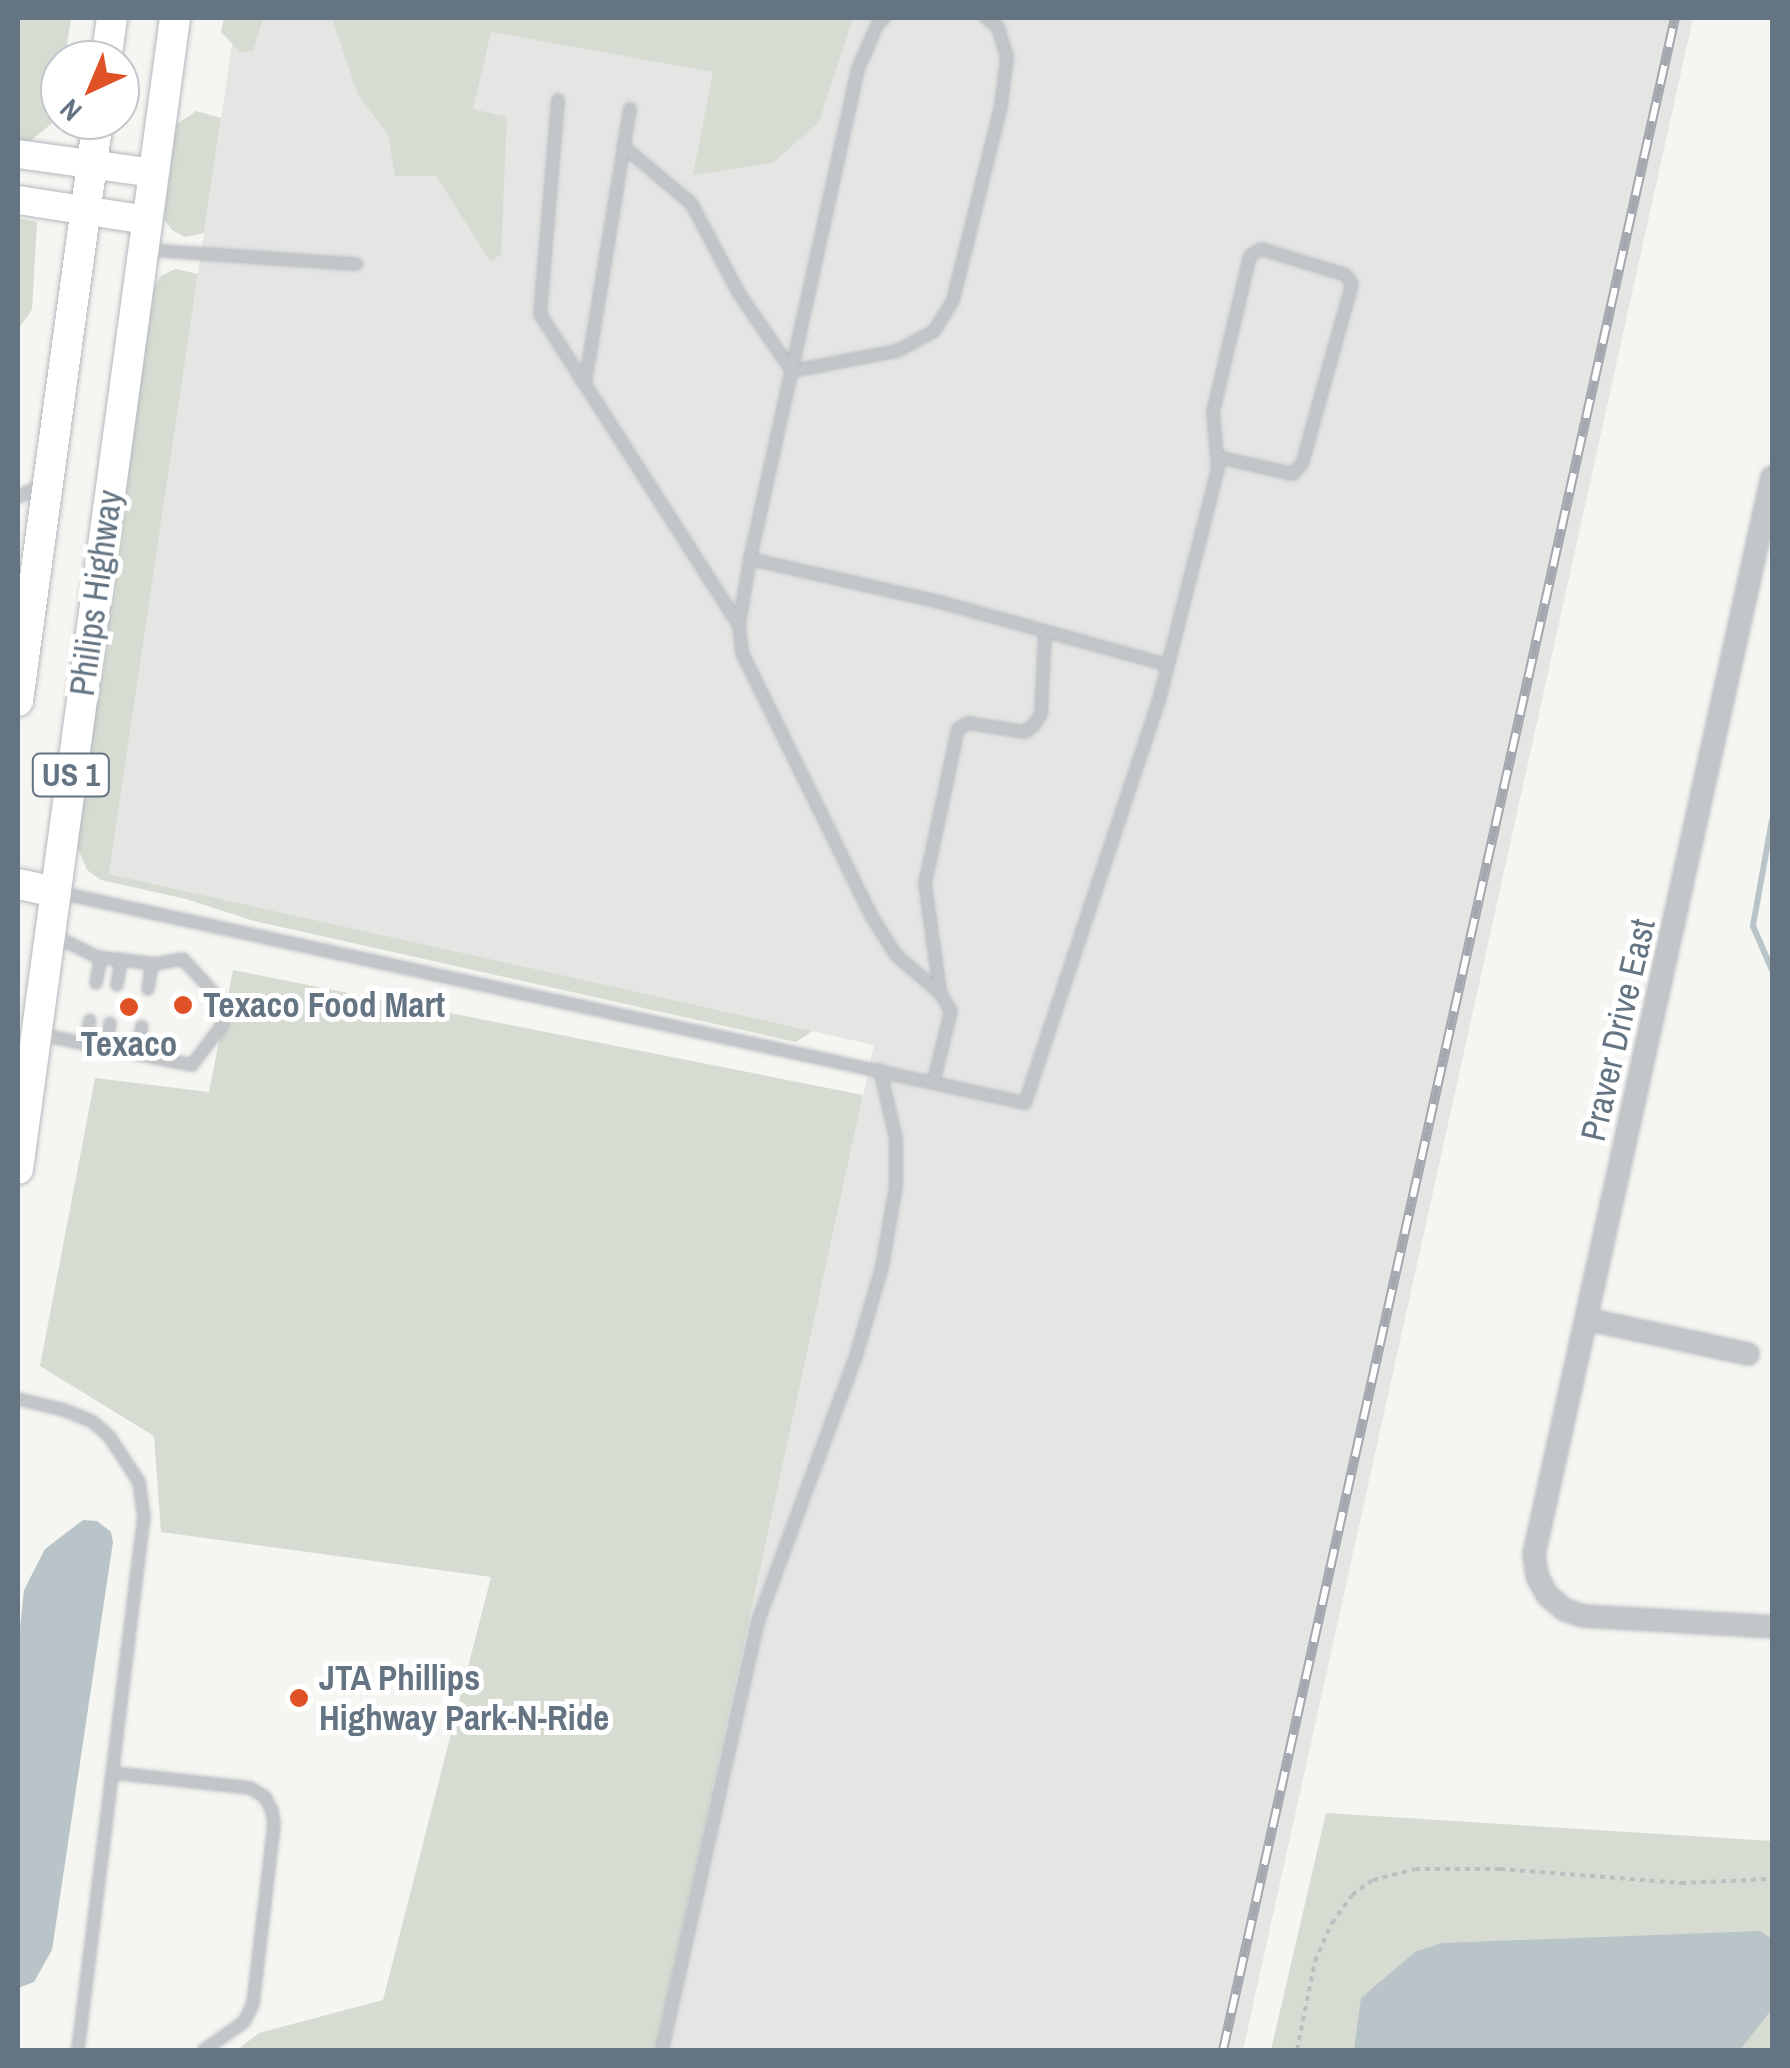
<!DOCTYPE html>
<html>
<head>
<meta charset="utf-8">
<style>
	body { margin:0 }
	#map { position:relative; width:1790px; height:2068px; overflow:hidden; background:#f5f5f1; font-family:"Archivo Narrow",sans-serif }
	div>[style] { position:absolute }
	.built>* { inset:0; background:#e5e6e4 }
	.green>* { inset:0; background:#d6dcd2 }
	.water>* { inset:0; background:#b9c4c8 }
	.stream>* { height:6px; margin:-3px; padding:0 3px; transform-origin:3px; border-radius:3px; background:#b9c4c8 }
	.path>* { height:4px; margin-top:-2px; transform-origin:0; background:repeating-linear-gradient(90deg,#bcbec0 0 5px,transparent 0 10px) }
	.roads { filter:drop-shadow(0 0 2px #b4b9be) drop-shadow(0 0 2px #b4b9be) }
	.lane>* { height:10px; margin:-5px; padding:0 5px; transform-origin:5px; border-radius:5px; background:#c2c6c9 }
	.street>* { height:20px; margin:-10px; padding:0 10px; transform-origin:10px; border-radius:10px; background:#c2c6c9 }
	.secondary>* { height:28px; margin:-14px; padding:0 14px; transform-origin:14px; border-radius:14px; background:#fff }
	.primary>* { height:30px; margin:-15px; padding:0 15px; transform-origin:15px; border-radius:15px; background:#fff }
	.rail>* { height:10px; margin-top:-5px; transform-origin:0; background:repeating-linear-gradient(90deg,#fff 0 19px,#a3a8ae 0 38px); box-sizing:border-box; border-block:2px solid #a3a8ae }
	.dots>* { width:28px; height:28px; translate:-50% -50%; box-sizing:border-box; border:5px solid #fff; border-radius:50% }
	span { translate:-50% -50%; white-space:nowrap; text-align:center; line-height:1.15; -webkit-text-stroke:10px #fff; paint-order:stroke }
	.shield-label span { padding:2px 8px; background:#fff; border:2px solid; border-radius:8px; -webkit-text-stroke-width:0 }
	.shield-label { font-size:32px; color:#647482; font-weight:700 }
	.street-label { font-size:35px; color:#647482 }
	.poi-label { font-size:35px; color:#647482; font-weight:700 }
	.left { translate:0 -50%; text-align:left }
	.frame { position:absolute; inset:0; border:20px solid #647482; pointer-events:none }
	.north { position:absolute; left:40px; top:40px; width:100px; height:100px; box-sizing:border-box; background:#fff; border:2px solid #c1c7cd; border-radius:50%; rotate:224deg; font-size:28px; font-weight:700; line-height:40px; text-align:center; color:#647482 }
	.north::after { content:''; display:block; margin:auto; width:35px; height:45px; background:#e05125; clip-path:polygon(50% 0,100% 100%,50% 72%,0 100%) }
</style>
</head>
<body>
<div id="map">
	<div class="built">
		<div style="clip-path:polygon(236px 18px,1693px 18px,1243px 2050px,656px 2050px,874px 1045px,109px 874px)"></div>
	</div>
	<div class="green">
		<div style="clip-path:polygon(18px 18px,71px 18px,65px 60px,60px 60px,56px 120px,28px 143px,18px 142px)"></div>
		<div style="clip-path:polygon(224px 18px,263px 18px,253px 51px,240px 52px,221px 32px)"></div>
		<div style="clip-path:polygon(332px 18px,853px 18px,819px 122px,773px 163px,693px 175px,713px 72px,491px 32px,473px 109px,507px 117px,501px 255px,490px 261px,436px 176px,395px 176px,388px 135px,358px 95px)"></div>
		<div style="clip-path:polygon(196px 111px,221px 118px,204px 233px,185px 237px,172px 230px,164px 219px,176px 125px)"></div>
		<div style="clip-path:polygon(18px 218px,37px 222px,32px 310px,18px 329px)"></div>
		<div style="clip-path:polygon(175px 269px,198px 274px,109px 874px,812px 1031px,808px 1034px,796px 1042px,254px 921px,186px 899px,101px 880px,87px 870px,77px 846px,154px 287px,161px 276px)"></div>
		<div style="clip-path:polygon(233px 970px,863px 1095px,656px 2050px,237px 2050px,259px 2033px,383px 2000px,491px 1577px,161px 1532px,154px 1436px,40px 1366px,95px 1078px,209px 1092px)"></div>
		<div style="clip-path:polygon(1326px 1813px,1772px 1841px,1772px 2050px,1271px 2050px)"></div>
	</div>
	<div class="water">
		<div style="clip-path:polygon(83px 1520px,97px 1521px,111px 1532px,113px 1542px,52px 1950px,34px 1982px,18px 1988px,18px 1647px,24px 1590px,45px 1549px)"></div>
		<div style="clip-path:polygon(1760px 1931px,1772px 1939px,1772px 2009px,1740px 2050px,1354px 2050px,1361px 1998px,1415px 1952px,1442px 1943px)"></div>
	</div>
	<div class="stream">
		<div style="left:1772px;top:820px;width:108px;rotate:100.2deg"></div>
		<div style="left:1753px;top:926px;width:48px;rotate:66.6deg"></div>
	</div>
	<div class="path">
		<div style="left:1297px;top:2050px;width:91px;rotate:-78.6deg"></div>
		<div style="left:1315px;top:1961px;width:42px;rotate:-65.9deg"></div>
		<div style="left:1332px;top:1923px;width:34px;rotate:-54deg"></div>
		<div style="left:1352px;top:1895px;width:26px;rotate:-36deg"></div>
		<div style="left:1373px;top:1880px;width:43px;rotate:-14.7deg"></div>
		<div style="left:1415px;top:1869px;width:85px"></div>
		<div style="left:1500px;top:1869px;width:182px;rotate:4.4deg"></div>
		<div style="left:1681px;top:1883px;width:91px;rotate:-2.5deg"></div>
	</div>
	<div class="roads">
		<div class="lane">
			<div style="left:558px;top:100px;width:215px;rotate:94.8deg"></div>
			<div style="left:540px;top:314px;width:368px;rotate:57.4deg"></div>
			<div style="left:623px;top:146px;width:89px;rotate:40deg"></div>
			<div style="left:691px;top:203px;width:104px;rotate:62deg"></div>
			<div style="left:740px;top:295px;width:92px;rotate:55.6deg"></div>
			<div style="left:149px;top:250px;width:208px;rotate:3.9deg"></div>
			<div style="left:792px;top:371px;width:107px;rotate:-10.8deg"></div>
			<div style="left:897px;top:351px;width:42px;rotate:-28.4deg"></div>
			<div style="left:934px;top:331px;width:36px;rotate:-58deg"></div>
			<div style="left:953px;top:300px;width:200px;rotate:-76.1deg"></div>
			<div style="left:1001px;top:106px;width:49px;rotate:-83deg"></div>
			<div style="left:1007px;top:57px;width:31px;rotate:-107deg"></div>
			<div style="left:998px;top:27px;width:15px;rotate:-143deg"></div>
			<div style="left:585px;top:384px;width:279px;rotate:-80.7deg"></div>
			<div style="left:18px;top:497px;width:27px;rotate:-27deg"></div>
			<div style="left:750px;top:559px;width:502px;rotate:-77.57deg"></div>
			<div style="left:858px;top:69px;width:48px;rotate:-66.6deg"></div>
			<div style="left:877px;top:25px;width:10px;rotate:-45deg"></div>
			<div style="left:61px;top:893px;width:987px;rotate:12.29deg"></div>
			<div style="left:1025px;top:1103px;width:429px;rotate:-71.6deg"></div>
			<div style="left:1160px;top:696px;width:235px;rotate:-75.7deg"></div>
			<div style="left:1218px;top:468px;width:11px;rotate:-95deg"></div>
			<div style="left:1217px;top:457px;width:45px;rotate:-95.1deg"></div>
			<div style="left:1213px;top:412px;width:160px;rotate:-76.7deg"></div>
			<div style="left:1250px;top:256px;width:13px;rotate:-32deg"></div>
			<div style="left:1261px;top:249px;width:89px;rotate:17deg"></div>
			<div style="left:1346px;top:275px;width:11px;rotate:56deg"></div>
			<div style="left:1352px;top:284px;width:187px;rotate:105.5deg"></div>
			<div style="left:1302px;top:464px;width:13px;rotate:132deg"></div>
			<div style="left:1293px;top:474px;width:78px;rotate:-167.4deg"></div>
			<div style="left:96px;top:983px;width:26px;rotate:-79deg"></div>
			<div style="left:117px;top:985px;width:26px;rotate:-81deg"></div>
			<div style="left:148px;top:989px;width:26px;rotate:-81deg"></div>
			<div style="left:940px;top:991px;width:108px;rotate:-98deg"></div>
			<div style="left:925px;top:884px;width:158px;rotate:-78deg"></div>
			<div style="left:958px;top:729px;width:12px;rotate:-31deg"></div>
			<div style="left:968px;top:723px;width:58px;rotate:9deg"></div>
			<div style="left:1025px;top:732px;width:10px;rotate:-37deg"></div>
			<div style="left:1033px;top:726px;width:14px;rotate:-56deg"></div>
			<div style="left:1041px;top:714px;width:83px;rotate:-87.2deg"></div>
			<div style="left:42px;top:1035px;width:153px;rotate:11.3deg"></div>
			<div style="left:192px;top:1065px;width:51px;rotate:-52.9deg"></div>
			<div style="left:223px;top:1024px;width:21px;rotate:-90deg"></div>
			<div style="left:223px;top:1003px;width:59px;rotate:-132.3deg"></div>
			<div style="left:183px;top:959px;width:27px;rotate:170deg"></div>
			<div style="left:156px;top:964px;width:59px;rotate:-173.2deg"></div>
			<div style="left:97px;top:957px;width:47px;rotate:-153.4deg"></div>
			<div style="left:86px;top:1044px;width:24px;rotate:-81deg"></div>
			<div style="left:106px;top:1048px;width:25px;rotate:-81deg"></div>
			<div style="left:137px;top:1054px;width:28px;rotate:-80deg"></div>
			<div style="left:934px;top:1080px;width:71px;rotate:-76.2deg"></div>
			<div style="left:951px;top:1011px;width:21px;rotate:-121deg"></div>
			<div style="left:940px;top:993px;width:58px;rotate:-139.2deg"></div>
			<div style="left:896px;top:955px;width:45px;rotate:-122.3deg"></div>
			<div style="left:872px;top:917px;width:294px;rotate:-116.2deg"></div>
			<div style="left:742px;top:653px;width:29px;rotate:-96deg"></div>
			<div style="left:739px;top:624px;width:66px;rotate:-80.4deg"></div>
			<div style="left:750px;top:559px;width:198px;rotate:12.8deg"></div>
			<div style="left:943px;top:603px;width:233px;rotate:15.4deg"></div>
			<div style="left:18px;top:1399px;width:47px;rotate:13.4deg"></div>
			<div style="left:64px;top:1410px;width:31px;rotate:22deg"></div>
			<div style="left:93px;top:1422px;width:21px;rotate:41deg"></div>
			<div style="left:109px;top:1436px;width:55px;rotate:56.9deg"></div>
			<div style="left:139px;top:1482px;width:34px;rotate:82deg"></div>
			<div style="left:144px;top:1516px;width:538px;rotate:97.05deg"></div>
			<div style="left:114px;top:1773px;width:137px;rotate:6.3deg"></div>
			<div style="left:250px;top:1788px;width:17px;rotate:31deg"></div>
			<div style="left:265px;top:1797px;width:16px;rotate:63deg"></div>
			<div style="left:272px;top:1811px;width:14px;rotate:82deg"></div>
			<div style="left:274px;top:1825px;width:180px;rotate:96.7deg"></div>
			<div style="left:253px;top:2004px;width:20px;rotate:117deg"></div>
			<div style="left:244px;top:2022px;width:49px;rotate:145deg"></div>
			<div style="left:662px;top:2050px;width:440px;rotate:-77.4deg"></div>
			<div style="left:758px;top:1621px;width:279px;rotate:-69.7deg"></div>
			<div style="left:855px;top:1359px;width:96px;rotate:-73.6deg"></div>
			<div style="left:882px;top:1267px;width:82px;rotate:-80.2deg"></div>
			<div style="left:896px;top:1186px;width:47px;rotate:-90deg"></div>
			<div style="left:896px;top:1139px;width:71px;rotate:-103.1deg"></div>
		</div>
		<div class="street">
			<div style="left:1772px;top:477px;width:1103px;rotate:102.46deg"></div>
			<div style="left:1534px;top:1554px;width:22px;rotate:82deg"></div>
			<div style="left:1537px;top:1576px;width:21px;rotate:62deg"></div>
			<div style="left:1547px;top:1595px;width:23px;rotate:40deg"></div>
			<div style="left:1565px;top:1610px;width:20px;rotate:18deg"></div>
			<div style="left:1584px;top:1616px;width:188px;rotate:3.3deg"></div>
			<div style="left:1586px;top:1319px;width:166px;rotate:12.2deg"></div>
		</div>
		<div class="secondary">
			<div style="left:18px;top:154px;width:136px;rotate:8deg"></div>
			<div style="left:18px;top:200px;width:131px;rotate:8.8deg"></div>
		</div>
		<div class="primary">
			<div style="left:106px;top:60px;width:42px;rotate:-81.9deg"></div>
			<div style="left:18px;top:701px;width:586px;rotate:-82.16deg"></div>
			<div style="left:18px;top:884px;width:38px;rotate:12deg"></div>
			<div style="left:18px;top:1169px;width:1162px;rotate:-82.23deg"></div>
		</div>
	</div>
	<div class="rail">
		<div style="left:1223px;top:2050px;width:2082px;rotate:-77.46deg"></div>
	</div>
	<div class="dots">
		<div style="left:183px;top:1005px;background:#e05125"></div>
		<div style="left:129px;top:1007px;background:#e05125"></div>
		<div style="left:299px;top:1698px;background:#e05125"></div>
	</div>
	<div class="shield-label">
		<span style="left:71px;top:775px">US 1</span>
	</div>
	<div class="street-label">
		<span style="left:96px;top:593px;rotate:-82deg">Philips Highway</span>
		<span style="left:1618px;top:1030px;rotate:-77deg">Praver Drive East</span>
	</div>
	<div class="poi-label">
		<span class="left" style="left:203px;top:1005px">Texaco Food Mart</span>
		<span style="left:129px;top:1044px">Texaco</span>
		<span class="left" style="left:319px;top:1698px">JTA Phillips<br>Highway Park-N-Ride</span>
	</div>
	<div class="frame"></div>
	<div class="north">N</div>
</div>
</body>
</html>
